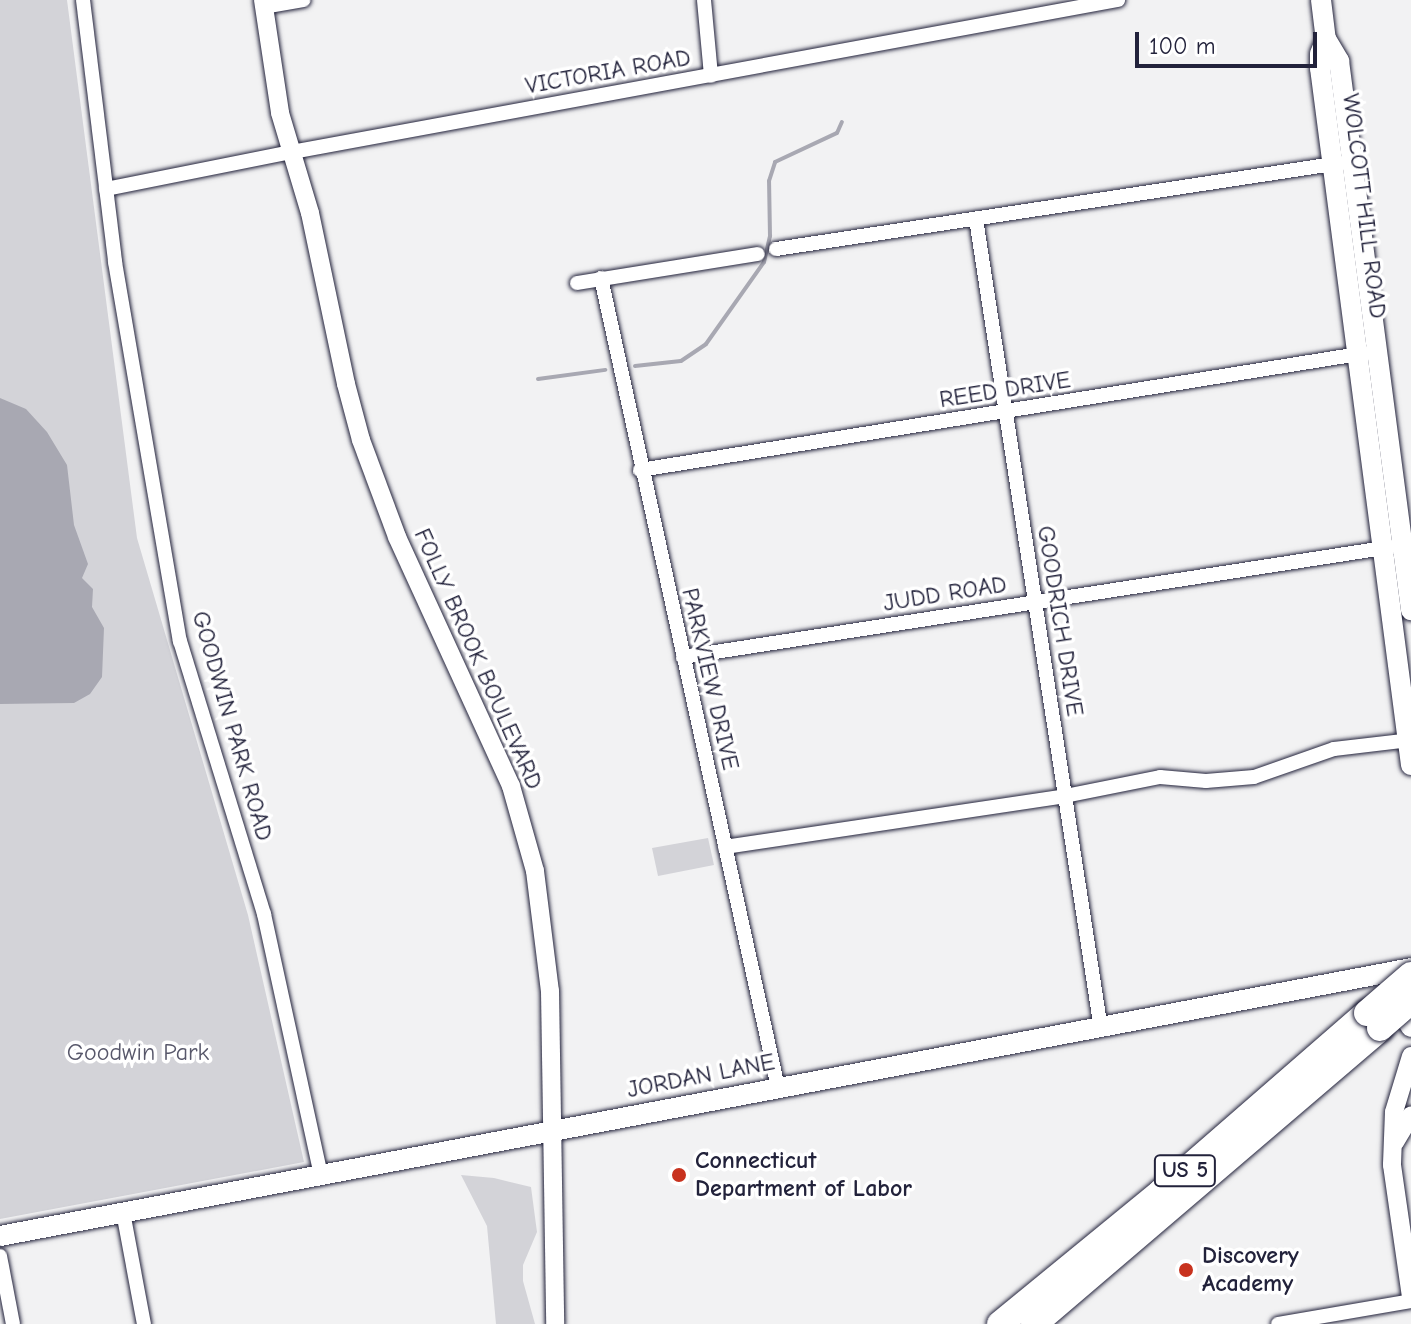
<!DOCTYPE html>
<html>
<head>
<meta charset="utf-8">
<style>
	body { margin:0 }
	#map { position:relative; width:1411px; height:1324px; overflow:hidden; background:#f2f2f3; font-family:"Comic Neue",sans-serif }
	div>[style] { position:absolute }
	.green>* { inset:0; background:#d3d3d8 }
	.water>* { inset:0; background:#a8a8b2 }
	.stream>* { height:4px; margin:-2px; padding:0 2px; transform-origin:2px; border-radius:2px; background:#a8a8b2 }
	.roads { filter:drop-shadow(0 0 2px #22223b) drop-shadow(0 0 2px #22223b) }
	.minor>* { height:14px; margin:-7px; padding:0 7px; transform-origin:7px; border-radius:7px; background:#fff }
	.tertiary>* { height:18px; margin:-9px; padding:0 9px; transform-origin:9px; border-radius:9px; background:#fff }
	.secondary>* { height:20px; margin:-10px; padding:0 10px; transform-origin:10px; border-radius:10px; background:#fff }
	.motorway>* { height:26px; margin:-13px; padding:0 13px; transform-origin:13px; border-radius:13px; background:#fff }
	.bridges { filter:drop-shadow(0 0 2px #22223b) drop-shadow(0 0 2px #22223b) }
	.motorway-bridge>* { height:26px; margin:-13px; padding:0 13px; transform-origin:13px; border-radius:13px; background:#fff }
	.dots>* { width:22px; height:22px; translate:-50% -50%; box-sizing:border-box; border:4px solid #fff; border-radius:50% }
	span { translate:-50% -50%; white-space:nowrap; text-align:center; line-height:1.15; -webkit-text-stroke:7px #fff; paint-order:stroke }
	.shield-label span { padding:2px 6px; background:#fff; border:2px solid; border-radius:6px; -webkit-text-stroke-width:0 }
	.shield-label { font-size:22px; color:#22223b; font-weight:700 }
	.street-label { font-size:24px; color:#22223b }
	.park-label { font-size:24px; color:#57576a }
	.poi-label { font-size:24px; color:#22223b; font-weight:700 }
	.left { translate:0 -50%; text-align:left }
	.scale { position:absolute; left:1135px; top:32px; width:182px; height:36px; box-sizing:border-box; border:4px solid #22223b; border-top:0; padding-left:10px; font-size:24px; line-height:28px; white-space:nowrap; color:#22223b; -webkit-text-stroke:6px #fff; paint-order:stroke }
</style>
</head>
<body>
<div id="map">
	<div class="green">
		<div style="clip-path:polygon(0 0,67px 0,137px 538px,248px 915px,304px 1162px,0 1219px)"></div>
		<div style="clip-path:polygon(708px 838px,714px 865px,658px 876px,652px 848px)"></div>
		<div style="clip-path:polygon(461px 1175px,494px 1178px,531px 1187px,537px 1232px,523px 1265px,523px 1281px,535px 1324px,496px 1324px,487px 1226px)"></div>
	</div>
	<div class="water">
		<div style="clip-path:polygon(0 398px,26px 409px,47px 432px,67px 465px,74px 525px,88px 564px,82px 578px,93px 589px,92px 607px,104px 628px,102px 677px,90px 694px,74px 703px,0 704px)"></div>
	</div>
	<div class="stream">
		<div style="left:635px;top:366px;width:46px;rotate:-6.2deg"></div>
		<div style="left:681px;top:361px;width:30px;rotate:-34deg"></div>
		<div style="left:706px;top:344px;width:100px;rotate:-54.7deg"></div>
		<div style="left:764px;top:262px;width:27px;rotate:-77deg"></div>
		<div style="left:770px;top:236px;width:55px;rotate:-91deg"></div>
		<div style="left:769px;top:181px;width:20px;rotate:-72deg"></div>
		<div style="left:775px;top:162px;width:68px;rotate:-25.1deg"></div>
		<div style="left:837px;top:133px;width:12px;rotate:-66deg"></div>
		<div style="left:538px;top:379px;width:68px;rotate:-7.7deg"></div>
	</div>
	<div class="roads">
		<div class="minor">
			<div style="left:83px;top:0;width:264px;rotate:83deg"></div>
			<div style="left:115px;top:262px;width:385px;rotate:80.3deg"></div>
			<div style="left:180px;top:641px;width:286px;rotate:72.9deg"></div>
			<div style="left:264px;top:914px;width:267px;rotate:77.7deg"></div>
			<div style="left:704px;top:0;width:76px;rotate:84.7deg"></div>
			<div style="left:264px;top:7px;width:40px;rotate:-10deg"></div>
			<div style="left:106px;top:189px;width:190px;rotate:-11.3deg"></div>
			<div style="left:292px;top:152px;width:840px;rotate:-10.43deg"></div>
			<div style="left:976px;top:219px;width:820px;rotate:81.23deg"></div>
			<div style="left:776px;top:249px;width:571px;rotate:-8.67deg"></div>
			<div style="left:601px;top:278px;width:829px;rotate:77.67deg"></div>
			<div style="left:577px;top:283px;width:183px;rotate:-9.1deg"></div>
			<div style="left:640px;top:470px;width:734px;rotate:-9.17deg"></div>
			<div style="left:683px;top:657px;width:716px;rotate:-8.84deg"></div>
			<div style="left:725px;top:847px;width:344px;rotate:-8.5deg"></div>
			<div style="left:1065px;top:796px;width:97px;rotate:-11.3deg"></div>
			<div style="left:1160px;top:777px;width:46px;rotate:5deg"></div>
			<div style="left:1206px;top:781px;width:48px;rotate:-4.8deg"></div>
			<div style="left:1254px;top:777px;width:85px;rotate:-19.3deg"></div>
			<div style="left:1334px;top:749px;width:78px;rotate:-6.7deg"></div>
			<div style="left:123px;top:1212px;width:114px;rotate:79.4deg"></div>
			<div style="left:0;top:1256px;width:69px;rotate:79.2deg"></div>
			<div style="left:1278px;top:1324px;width:135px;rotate:-9.8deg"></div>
		</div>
		<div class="tertiary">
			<div style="left:263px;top:0;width:114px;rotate:81.4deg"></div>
			<div style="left:280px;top:113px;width:104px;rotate:73.3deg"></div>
			<div style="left:310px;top:213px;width:175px;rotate:78.1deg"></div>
			<div style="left:346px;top:384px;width:58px;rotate:75deg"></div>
			<div style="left:361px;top:440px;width:103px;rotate:69.6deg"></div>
			<div style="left:397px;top:537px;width:274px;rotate:65.4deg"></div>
			<div style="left:511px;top:786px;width:88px;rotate:74.2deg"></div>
			<div style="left:535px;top:871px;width:121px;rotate:82.9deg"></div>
			<div style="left:550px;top:991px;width:333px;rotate:89.1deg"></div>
			<div style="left:1411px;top:1056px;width:59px;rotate:106.9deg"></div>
			<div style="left:1394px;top:1112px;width:53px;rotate:92.2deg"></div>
			<div style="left:1392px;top:1165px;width:133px;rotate:81.8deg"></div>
			<div style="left:1395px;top:1142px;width:31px;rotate:-59deg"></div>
		</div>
		<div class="secondary">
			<div style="left:1321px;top:0;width:39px;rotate:83deg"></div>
			<div style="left:1326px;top:39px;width:16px;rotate:112deg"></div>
			<div style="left:1320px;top:54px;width:14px;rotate:90deg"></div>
			<div style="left:1320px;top:68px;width:703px;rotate:82.56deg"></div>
			<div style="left:1326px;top:39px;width:26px;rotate:59deg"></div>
			<div style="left:1339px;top:61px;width:554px;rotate:82.53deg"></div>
			<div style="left:1393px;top:998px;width:34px;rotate:58deg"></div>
			<div style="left:0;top:1236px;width:1436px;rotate:-10.75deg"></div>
		</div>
		<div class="motorway">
			<div style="left:1000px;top:1324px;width:208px;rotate:-39.3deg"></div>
			<div style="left:1161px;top:1192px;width:273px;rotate:-41deg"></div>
			<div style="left:1034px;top:1324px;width:455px;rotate:-40.5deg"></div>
		</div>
	</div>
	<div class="bridges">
		<div class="motorway-bridge">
			<div style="left:1367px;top:1013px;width:58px;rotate:-40.8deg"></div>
			<div style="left:1380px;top:1028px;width:41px;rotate:-41.1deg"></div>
		</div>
	</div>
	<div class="dots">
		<div style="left:679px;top:1175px;background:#c8321e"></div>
		<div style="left:1186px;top:1270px;background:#c8321e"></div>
	</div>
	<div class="shield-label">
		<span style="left:1185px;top:1171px">US 5</span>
	</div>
	<div class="street-label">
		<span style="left:608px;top:72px;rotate:-10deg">VICTORIA ROAD</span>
		<span style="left:1364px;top:206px;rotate:83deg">WOLCOTT HILL ROAD</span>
		<span style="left:1005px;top:390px;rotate:-9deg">REED DRIVE</span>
		<span style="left:945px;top:594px;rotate:-9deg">JUDD ROAD</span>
		<span style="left:1060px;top:621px;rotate:81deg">GOODRICH DRIVE</span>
		<span style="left:478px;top:659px;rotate:66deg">FOLLY BROOK BOULEVARD</span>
		<span style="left:710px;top:679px;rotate:77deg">PARKVIEW DRIVE</span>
		<span style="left:232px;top:726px;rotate:74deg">GOODWIN PARK ROAD</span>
		<span style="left:701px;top:1076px;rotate:-11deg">JORDAN LANE</span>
	</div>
	<div class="park-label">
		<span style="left:138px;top:1053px">Goodwin Park</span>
	</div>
	<div class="poi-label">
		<span class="left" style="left:695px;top:1175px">Connecticut<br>Department of Labor</span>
		<span class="left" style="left:1202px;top:1270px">Discovery<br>Academy</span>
	</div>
	<div class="scale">100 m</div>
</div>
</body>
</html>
